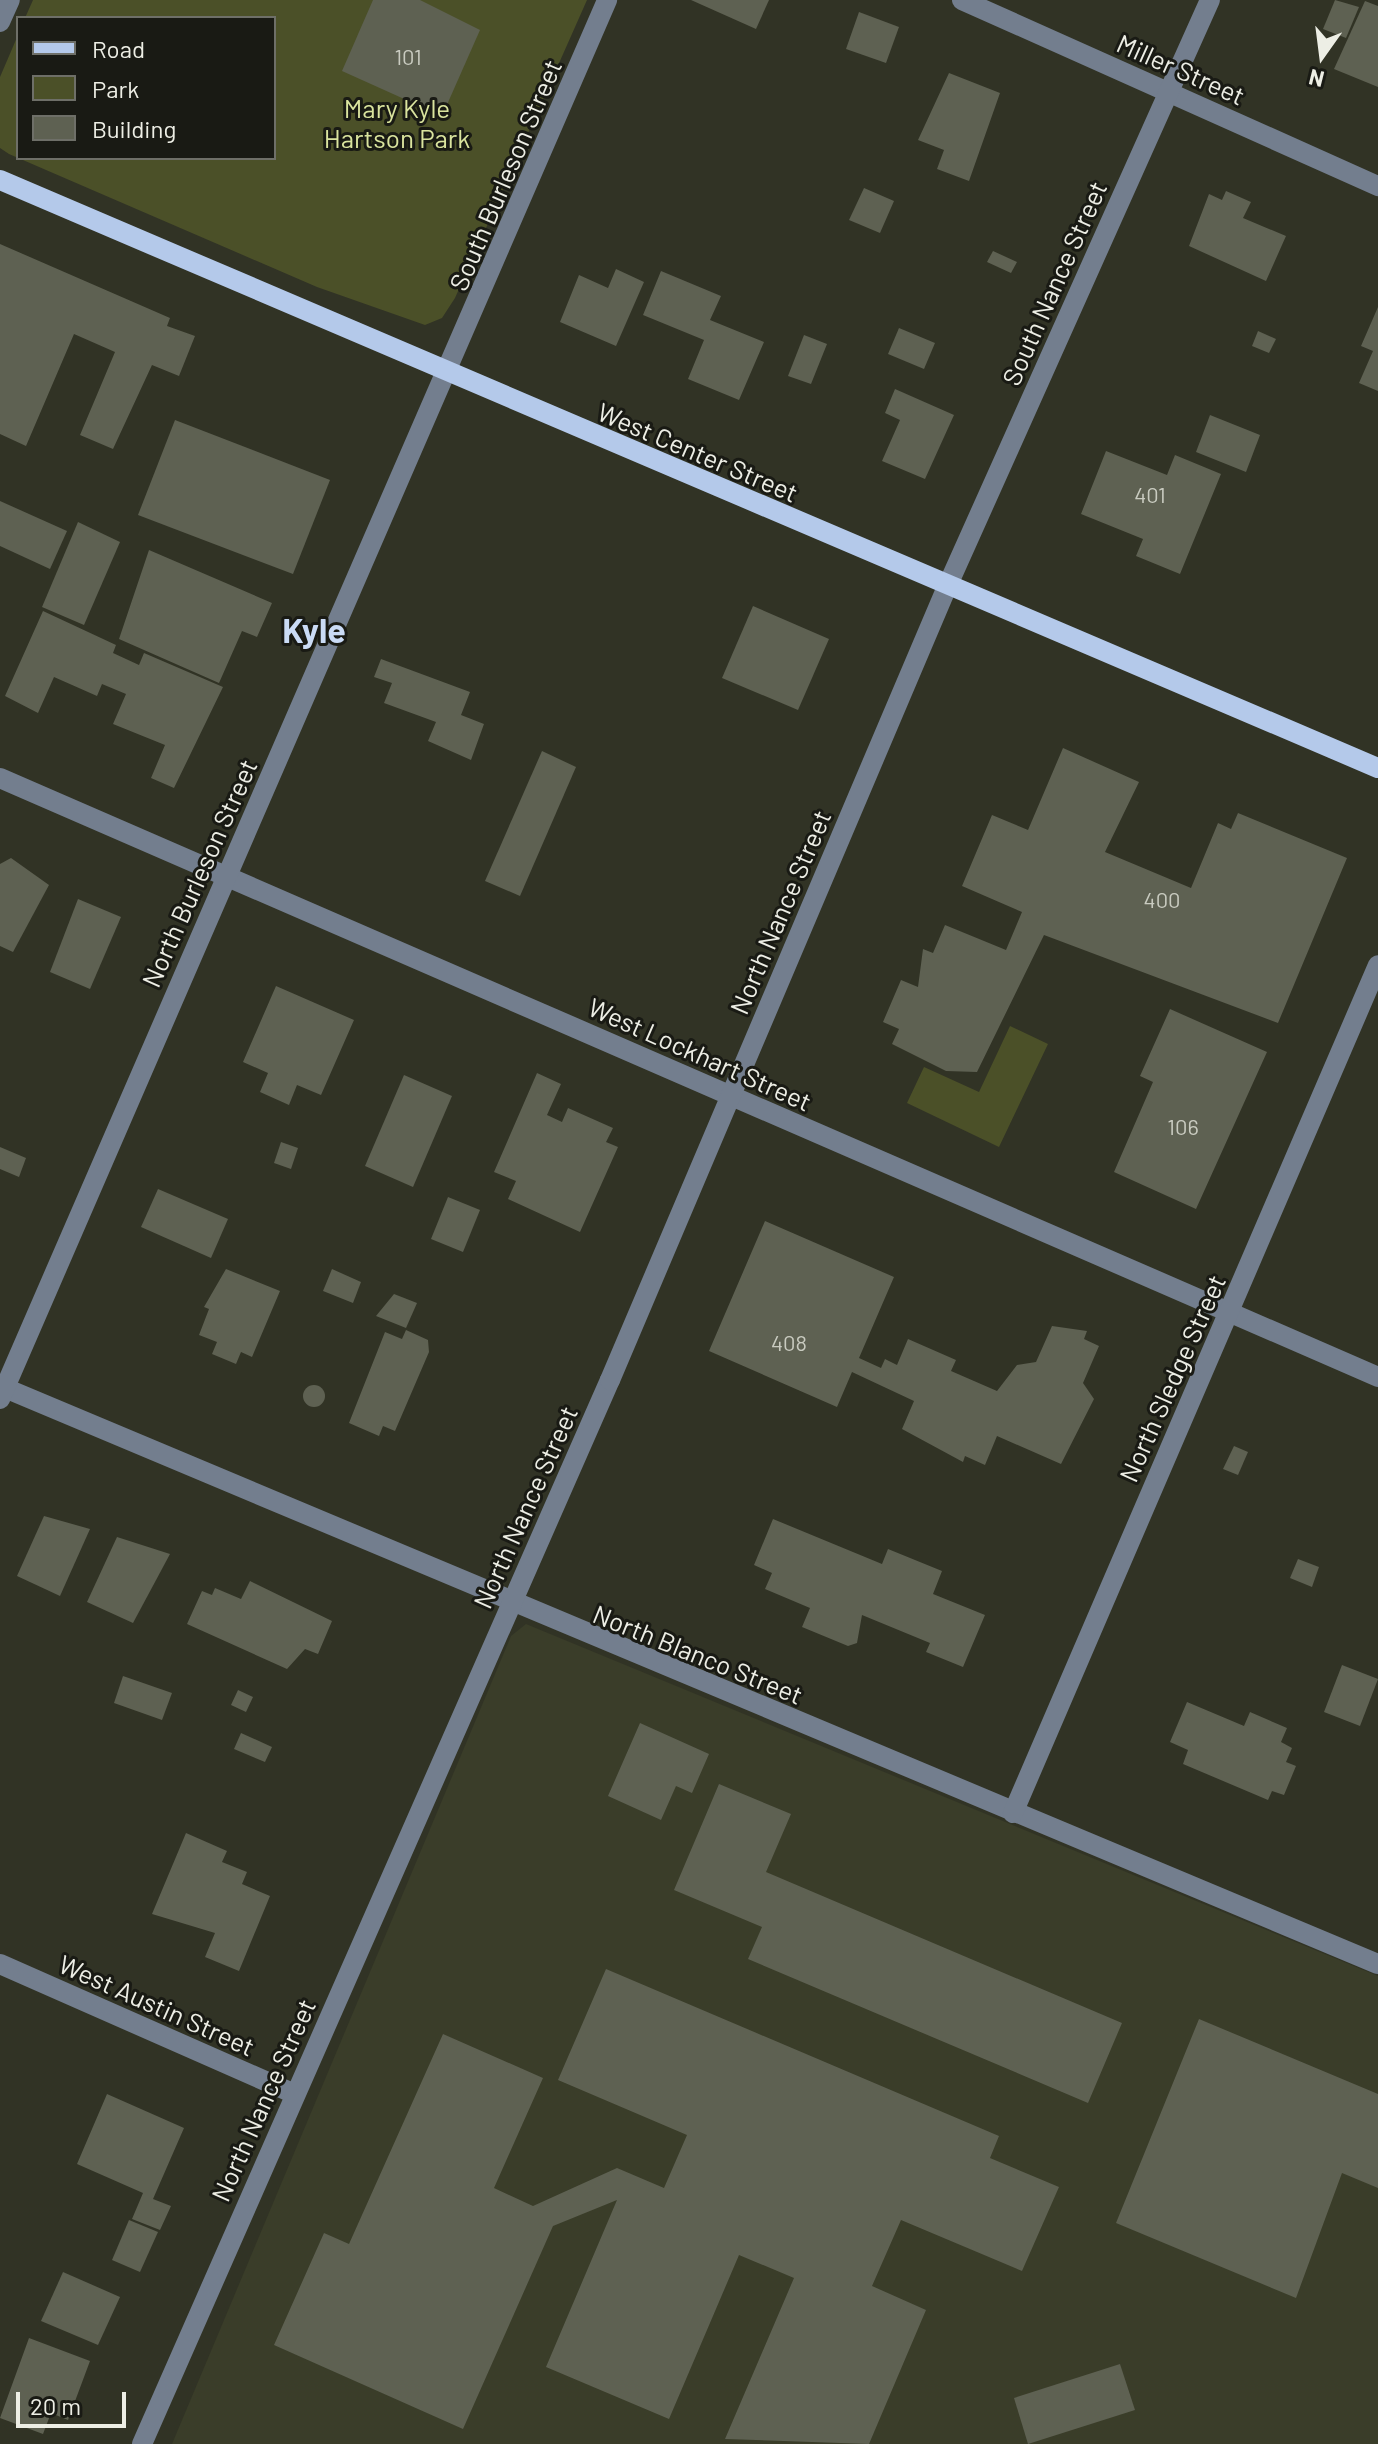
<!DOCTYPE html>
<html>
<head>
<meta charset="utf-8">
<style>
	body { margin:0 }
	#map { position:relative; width:1378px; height:2444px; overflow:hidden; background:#313325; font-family:Barlow,sans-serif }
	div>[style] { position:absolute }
	.built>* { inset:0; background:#3a3d29 }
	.green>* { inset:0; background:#4b5028 }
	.building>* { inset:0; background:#5e6152 }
	.round { border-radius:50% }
	.minor>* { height:20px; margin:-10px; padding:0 10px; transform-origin:10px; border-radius:10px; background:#737e8e }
	.major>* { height:20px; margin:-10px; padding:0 10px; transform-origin:10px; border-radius:10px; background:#b4c9ea }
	span { translate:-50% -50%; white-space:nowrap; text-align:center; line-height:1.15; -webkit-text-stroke:6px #191a14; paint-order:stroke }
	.number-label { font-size:22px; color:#c9cbc0 }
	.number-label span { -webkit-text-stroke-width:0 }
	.street-label { font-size:26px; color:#edeee5 }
	.park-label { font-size:26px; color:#dae49e }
	.district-label { font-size:34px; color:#cadbf5; font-weight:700 }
	.legend { position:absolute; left:16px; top:16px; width:260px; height:144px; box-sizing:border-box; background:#191a14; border:2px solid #6e6f68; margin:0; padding:10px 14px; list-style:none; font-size:24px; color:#edeee5 }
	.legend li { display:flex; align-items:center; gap:16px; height:40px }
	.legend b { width:40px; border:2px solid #6e6f68 }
	.north { position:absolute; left:1282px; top:16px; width:80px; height:80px; -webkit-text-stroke:6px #191a14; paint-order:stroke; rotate:194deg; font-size:22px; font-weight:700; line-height:32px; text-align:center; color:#edeee5 }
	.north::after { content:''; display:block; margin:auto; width:28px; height:36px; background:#edeee5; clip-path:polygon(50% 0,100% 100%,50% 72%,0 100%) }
	.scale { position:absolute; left:16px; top:2392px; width:110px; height:36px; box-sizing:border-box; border:4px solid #edeee5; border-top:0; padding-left:10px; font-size:24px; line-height:28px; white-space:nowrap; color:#edeee5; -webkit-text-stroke:6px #191a14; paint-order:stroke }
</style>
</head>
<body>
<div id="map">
	<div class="built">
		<div style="clip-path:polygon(526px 1624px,1378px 1976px,1378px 2444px,172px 2444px,511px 1636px)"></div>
	</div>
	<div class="green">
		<div style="clip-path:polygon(33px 0,587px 0,455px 298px,442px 318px,425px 325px,317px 287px,9px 154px,0 148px,0 77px,18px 35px,18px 158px,274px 158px,274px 18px,25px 18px)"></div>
		<div style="clip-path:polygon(1010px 1026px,1048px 1044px,999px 1147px,907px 1103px,924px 1067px,979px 1092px)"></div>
	</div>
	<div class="building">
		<div style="clip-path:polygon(373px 0,420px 0,480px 30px,442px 116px,342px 71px)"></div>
		<div style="clip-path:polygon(691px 0,769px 0,756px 29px)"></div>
		<div style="clip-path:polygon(1335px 0,1359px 7px,1346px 38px,1323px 29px)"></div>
		<div style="clip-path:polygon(1365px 1px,1378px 6px,1378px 87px,1334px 69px)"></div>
		<div style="clip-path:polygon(859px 12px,899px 27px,886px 63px,846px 49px)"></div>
		<div style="clip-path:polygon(949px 73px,1000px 93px,969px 181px,937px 169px,944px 150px,918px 140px)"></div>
		<div style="clip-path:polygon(864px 188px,894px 201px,880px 233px,849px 220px)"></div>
		<div style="clip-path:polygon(1226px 191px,1251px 202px,1243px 218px,1286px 236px,1266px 281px,1189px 246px,1209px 194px,1222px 200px)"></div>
		<div style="clip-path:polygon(0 244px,170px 318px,167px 326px,195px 336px,179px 376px,152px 365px,113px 449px,80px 435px,115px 352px,74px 334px,26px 446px,0 434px)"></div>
		<div style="clip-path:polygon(993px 251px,1017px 262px,1011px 273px,987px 262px)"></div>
		<div style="clip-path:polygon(616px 269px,644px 282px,616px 346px,560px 322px,579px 275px,608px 288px)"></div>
		<div style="clip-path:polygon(661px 271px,721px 296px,710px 320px,764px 342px,739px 400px,688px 379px,704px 340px,643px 315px)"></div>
		<div style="clip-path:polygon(1378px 307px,1378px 391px,1359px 383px,1373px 351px,1361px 346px)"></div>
		<div style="clip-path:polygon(899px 328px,935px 343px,924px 369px,888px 354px)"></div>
		<div style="clip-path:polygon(1258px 331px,1276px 339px,1269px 353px,1252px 346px)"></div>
		<div style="clip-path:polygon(804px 335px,827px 344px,811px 384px,788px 376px)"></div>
		<div style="clip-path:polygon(895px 389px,954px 415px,925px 479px,882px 461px,900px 420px,885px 413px)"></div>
		<div style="clip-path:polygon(1210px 415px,1260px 435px,1246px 472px,1196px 452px)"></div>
		<div style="clip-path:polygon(175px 420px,330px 480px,293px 574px,138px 515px)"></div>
		<div style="clip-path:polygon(1106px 451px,1167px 475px,1175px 455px,1221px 474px,1180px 574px,1136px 556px,1143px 539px,1081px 514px)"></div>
		<div style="clip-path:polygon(0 501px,67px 531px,50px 569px,0 546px)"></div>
		<div style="clip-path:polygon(78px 522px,120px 542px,84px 625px,42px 607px)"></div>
		<div style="clip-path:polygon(149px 550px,272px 603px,257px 637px,242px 631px,219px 683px,119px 639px)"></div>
		<div style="clip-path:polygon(753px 606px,829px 639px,798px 710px,722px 678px)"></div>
		<div style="clip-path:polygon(43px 611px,116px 645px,113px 653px,139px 665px,144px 653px,223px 687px,174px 788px,151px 778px,165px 745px,113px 724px,126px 694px,102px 684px,97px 696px,54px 677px,38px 713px,5px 696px)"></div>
		<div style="clip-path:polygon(381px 659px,470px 692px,461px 715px,484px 724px,471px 760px,428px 741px,436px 722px,384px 703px,392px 683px,374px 677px)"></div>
		<div style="clip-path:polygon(1063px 748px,1139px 782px,1105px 852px,1191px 888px,1218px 823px,1231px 829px,1238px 813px,1347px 858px,1278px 1023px,1044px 935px,977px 1072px,946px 1071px,892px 1044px,899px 1029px,883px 1022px,901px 980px,918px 987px,923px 949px,933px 953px,945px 925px,1006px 950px,1022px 912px,962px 886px,992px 815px,1028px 830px)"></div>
		<div style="clip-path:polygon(542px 751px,576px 767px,520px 896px,485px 881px)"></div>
		<div style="clip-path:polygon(11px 858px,49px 885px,13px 952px,0 946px,0 864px)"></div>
		<div style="clip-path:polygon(78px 899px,121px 917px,90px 989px,50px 972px)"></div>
		<div style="clip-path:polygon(276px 986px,354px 1020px,321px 1095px,297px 1085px,289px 1105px,260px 1092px,268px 1073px,243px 1062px)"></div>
		<div style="clip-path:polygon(1170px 1009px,1267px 1052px,1196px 1209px,1114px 1172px,1153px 1082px,1140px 1076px)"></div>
		<div style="clip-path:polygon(537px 1073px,561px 1084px,547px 1115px,562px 1122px,568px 1108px,613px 1128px,606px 1142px,618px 1147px,580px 1232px,508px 1199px,516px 1181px,494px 1172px)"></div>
		<div style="clip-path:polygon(404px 1075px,452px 1096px,413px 1187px,365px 1166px)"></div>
		<div style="clip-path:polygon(281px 1142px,298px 1148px,291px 1169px,274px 1163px)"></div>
		<div style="clip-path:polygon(0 1147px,26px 1158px,19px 1177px,0 1169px)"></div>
		<div style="clip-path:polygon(158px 1189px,228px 1219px,211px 1258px,141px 1227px)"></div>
		<div style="clip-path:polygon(448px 1197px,480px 1210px,463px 1252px,431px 1239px)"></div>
		<div style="clip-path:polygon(765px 1221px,894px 1277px,859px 1358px,881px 1368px,885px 1359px,897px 1365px,908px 1339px,956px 1360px,951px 1371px,997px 1391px,1017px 1365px,1036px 1362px,1052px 1326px,1087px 1331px,1084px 1339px,1099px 1346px,1083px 1383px,1094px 1399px,1061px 1464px,997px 1436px,985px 1465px,965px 1456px,963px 1462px,902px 1429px,914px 1401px,852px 1372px,837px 1407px,709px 1351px)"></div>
		<div style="clip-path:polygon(226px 1269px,280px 1291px,252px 1357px,241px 1352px,236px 1364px,212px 1354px,217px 1342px,199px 1335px,209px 1309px,204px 1307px)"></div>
		<div style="clip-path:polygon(332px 1269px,361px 1282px,353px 1303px,323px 1291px)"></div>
		<div style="clip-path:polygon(394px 1294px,417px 1303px,406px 1328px,376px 1316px)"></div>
		<div style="clip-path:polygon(406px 1330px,428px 1340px,429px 1352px,395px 1431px,383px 1426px,379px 1436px,349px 1423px,385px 1332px,402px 1339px)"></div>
		<div class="round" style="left:303px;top:1385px;width:22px;height:22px"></div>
		<div style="clip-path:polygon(1234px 1446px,1248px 1452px,1238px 1475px,1223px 1469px)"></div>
		<div style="clip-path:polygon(44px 1516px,90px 1529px,60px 1596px,17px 1576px)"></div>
		<div style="clip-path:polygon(773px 1519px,882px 1564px,888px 1549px,942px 1571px,933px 1594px,985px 1615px,963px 1667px,926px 1652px,930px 1643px,862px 1615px,857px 1643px,848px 1646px,802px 1627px,810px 1608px,765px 1589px,772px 1573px,754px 1565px)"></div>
		<div style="clip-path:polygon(117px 1537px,170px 1554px,133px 1623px,87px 1602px)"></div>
		<div style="clip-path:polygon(1298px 1559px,1319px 1567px,1312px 1587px,1290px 1578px)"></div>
		<div style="clip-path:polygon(250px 1581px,332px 1621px,318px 1654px,305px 1649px,287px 1669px,187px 1624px,202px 1591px,212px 1595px,215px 1588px,241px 1599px)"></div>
		<div style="clip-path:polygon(1342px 1665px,1378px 1679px,1360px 1726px,1324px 1712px)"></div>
		<div style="clip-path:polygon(123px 1676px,172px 1693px,162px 1720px,114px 1703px)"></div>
		<div style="clip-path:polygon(238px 1690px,253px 1697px,246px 1712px,231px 1705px)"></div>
		<div style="clip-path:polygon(1187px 1702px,1244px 1726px,1250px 1712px,1287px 1728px,1281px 1742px,1292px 1748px,1286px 1762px,1296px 1766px,1284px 1795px,1272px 1791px,1268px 1800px,1183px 1764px,1188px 1750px,1170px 1742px)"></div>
		<div style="clip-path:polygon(640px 1723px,709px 1754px,692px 1793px,676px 1786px,661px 1820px,608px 1796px)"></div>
		<div style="clip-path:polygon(241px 1733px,272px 1747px,265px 1762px,234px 1749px)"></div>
		<div style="clip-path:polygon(719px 1784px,791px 1814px,766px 1872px,1122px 2023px,1088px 2103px,748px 1959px,762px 1927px,674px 1890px)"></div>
		<div style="clip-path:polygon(186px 1833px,227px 1851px,222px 1862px,247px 1872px,242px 1884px,270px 1896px,239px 1971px,205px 1957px,215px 1933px,152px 1914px)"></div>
		<div style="clip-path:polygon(606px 1969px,999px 2136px,990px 2158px,1059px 2187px,1022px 2271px,901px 2220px,872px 2286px,926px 2310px,869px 2444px,725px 2439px,794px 2278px,739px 2255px,669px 2419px,546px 2367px,617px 2200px,553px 2226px,463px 2429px,274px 2345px,324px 2233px,349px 2244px,443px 2034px,543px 2078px,494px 2188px,533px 2206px,617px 2168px,664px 2188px,687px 2135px,558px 2080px)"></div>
		<div style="clip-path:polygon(1199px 2019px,1378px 2094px,1378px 2188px,1342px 2173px,1296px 2298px,1116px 2223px)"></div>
		<div style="clip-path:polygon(107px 2094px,184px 2128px,153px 2199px,171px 2206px,160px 2230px,132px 2219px,143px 2193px,77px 2164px)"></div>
		<div style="clip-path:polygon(129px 2220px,158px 2232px,140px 2272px,112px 2260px)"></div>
		<div style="clip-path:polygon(63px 2272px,120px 2297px,98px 2345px,41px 2321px)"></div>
		<div style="clip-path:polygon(29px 2338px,90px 2361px,68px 2420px,51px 2413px,43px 2434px,0 2418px)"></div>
		<div style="clip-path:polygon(1120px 2364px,1135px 2410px,1028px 2444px,1014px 2398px)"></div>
	</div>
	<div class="minor">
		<div style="left:962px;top:0;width:456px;rotate:24.1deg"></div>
		<div style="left:0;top:22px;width:24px;rotate:-66deg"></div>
		<div style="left:0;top:778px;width:1503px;rotate:23.49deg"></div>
		<div style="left:0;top:1386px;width:1494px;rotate:22.76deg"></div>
		<div style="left:0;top:1399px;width:1525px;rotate:-66.54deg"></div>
		<div style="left:1013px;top:1813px;width:923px;rotate:-66.71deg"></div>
		<div style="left:0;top:1964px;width:320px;rotate:23.8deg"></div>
		<div style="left:142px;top:2444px;width:1162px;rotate:-66.26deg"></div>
		<div style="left:610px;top:1380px;width:862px;rotate:-66.98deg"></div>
		<div style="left:947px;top:587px;width:643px;rotate:-65.87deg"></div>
	</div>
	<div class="major">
		<div style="left:0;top:180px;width:1498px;rotate:23.11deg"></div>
	</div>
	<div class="number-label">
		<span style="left:408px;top:57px">101</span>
		<span style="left:1150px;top:495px">401</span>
		<span style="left:1162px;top:900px">400</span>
		<span style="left:1183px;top:1127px">106</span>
		<span style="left:789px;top:1343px">408</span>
	</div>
	<div class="street-label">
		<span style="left:1181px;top:69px;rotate:24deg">Miller Street</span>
		<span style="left:505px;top:175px;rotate:-67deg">South Burleson Street</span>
		<span style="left:1054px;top:283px;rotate:-66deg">South Nance Street</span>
		<span style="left:698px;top:452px;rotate:23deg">West Center Street</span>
		<span style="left:199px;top:873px;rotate:-66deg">North Burleson Street</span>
		<span style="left:780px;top:912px;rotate:-67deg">North Nance Street</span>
		<span style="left:700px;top:1054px;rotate:24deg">West Lockhart Street</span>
		<span style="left:1172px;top:1378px;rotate:-66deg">North Sledge Street</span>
		<span style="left:525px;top:1507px;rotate:-66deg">North Nance Street</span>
		<span style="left:698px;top:1654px;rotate:22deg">North Blanco Street</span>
		<span style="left:157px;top:2005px;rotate:24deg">West Austin Street</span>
		<span style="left:263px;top:2100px;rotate:-66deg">North Nance Street</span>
	</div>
	<div class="park-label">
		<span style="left:397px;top:123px">Mary Kyle<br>Hartson Park</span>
	</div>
	<div class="district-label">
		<span style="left:314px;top:630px">Kyle</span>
	</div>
	<ul class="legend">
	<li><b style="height:10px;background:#b4c9ea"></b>Road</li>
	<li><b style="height:22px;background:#4b5028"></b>Park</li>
	<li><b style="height:22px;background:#5e6152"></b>Building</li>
	</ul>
	<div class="north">N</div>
	<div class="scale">20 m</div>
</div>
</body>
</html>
